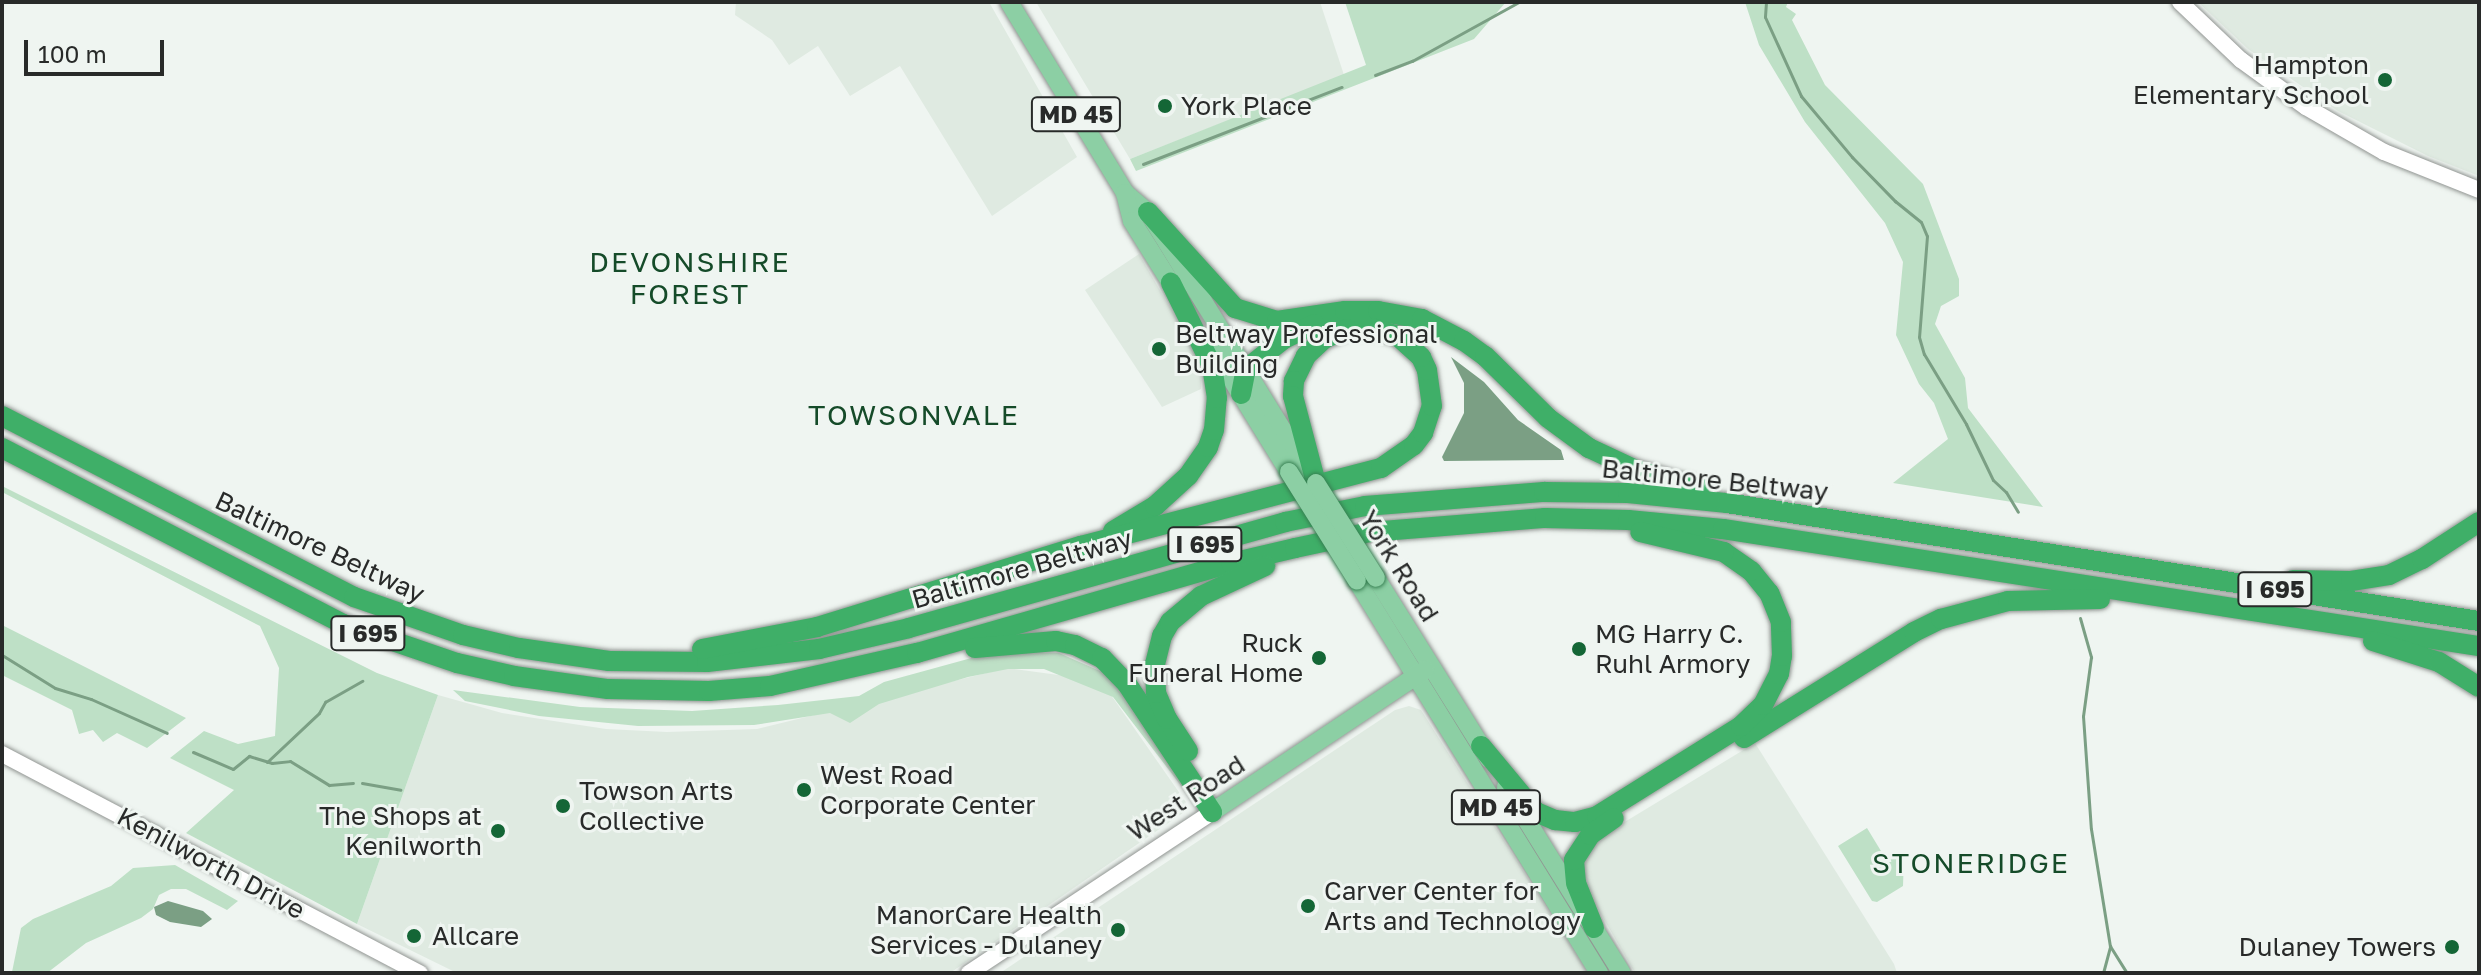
<!DOCTYPE html>
<html>
<head>
<meta charset="utf-8">
<style>
	body { margin:0 }
	#map { position:relative; width:2481px; height:975px; overflow:hidden; background:#eff5f1; font-family:"Golos Text",sans-serif }
	div>[style] { position:absolute }
	.built>* { inset:0; background:#dfeae1 }
	.green>* { inset:0; background:#bee0c6 }
	.water>* { inset:0; background:#7b9f84 }
	.stream>* { height:3px; margin:-1.5px; padding:0 1.5px; transform-origin:1.5px; border-radius:1.5px; background:#7b9f84 }
	.roads { filter:drop-shadow(0 0 2px #919592) drop-shadow(0 0 2px #919592) }
	.secondary>* { height:16px; margin:-8px; padding:0 8px; transform-origin:8px; border-radius:8px; background:#fff }
	.primary>* { height:18px; margin:-9px; padding:0 9px; transform-origin:9px; border-radius:9px; background:#8ccfa4 }
	.highway>* { height:20px; margin:-10px; padding:0 10px; transform-origin:10px; border-radius:10px; background:#3faf68 }
	.bridges { filter:drop-shadow(0 0 2px #378052) drop-shadow(0 0 2px #378052) }
	.primary-bridge>* { height:18px; margin:-9px; padding:0 9px; transform-origin:9px; border-radius:9px; background:#8ccfa4 }
	.dots>* { width:22px; height:22px; translate:-50% -50%; box-sizing:border-box; border:4px solid #eff5f1; border-radius:50% }
	span { translate:-50% -50%; white-space:nowrap; text-align:center; line-height:1.15; -webkit-text-stroke:6px #eff5f1; paint-order:stroke }
	.shield-label span { padding:2px 6px; background:#eff5f1; border:2px solid; border-radius:6px; -webkit-text-stroke-width:0 }
	.shield-label { font-size:24px; color:#282a29; font-weight:700 }
	.poi-label { font-size:26px; color:#282a29 }
	.right { translate:-100% -50%; text-align:right }
	.left { translate:0 -50%; text-align:left }
	.street-label { font-size:26px; color:#282a29 }
	.neighbourhood-label { font-size:28px; color:#154b29; letter-spacing:2px }
	.frame { position:absolute; inset:0; border:4px solid #282a29; pointer-events:none }
	.scale { position:absolute; left:24px; top:40px; width:140px; height:36px; box-sizing:border-box; border:4px solid #282a29; border-top:0; padding-left:10px; font-size:24px; line-height:28px; white-space:nowrap; color:#282a29; -webkit-text-stroke:6px #eff5f1; paint-order:stroke }
</style>
</head>
<body>
<div id="map">
	<div class="built">
		<div style="clip-path:polygon(736px 2px,989px 2px,1077px 157px,992px 216px,900px 66px,850px 96px,818px 46px,789px 65px,772px 40px,735px 15px)"></div>
		<div style="clip-path:polygon(1036px 2px,1320px 2px,1344px 75px,1130px 159px)"></div>
		<div style="clip-path:polygon(2198px 2px,2479px 2px,2479px 176px,2428px 156px,2338px 111px,2248px 49px)"></div>
		<div style="clip-path:polygon(1139px 254px,1202px 363px,1201px 389px,1162px 407px,1085px 290px)"></div>
		<div style="clip-path:polygon(1007px 668px,1066px 676px,1090px 682px,1111px 695px,1190px 808px,950px 973px,457px 973px,357px 924px,438px 695px,502px 713px,606px 729px,667px 732px,757px 729px)"></div>
		<div style="clip-path:polygon(1409px 706px,1421px 710px,1588px 973px,1000px 973px,1395px 710px)"></div>
		<div style="clip-path:polygon(1755px 743px,1894px 964px,1897px 973px,1635px 973px,1583px 883px,1584px 857px,1590px 843px)"></div>
	</div>
	<div class="green">
		<div style="clip-path:polygon(1345px 2px,1506px 2px,1474px 39px,1136px 171px,1130px 159px,1366px 65px)"></div>
		<div style="clip-path:polygon(1745px 2px,1788px 2px,1786px 7px,1796px 14px,1792px 20px,1825px 85px,1923px 184px,1959px 279px,1959px 296px,1941px 306px,1935px 324px,1965px 378px,1968px 408px,2043px 507px,1893px 483px,1948px 439px,1934px 403px,1919px 384px,1896px 335px,1903px 262px,1885px 223px,1805px 122px,1759px 45px)"></div>
		<div style="clip-path:polygon(2px 486px,377px 673px,438px 695px,357px 924px,186px 833px,234px 790px,170px 758px,204px 731px,238px 744px,275px 736px,279px 668px,260px 626px,2px 492px)"></div>
		<div style="clip-path:polygon(2px 625px,186px 718px,147px 748px,117px 733px,103px 742px,93px 730px,79px 734px,72px 710px,2px 675px)"></div>
		<div style="clip-path:polygon(997px 651px,1059px 653px,1109px 675px,1192px 800px,1113px 697px,1044px 669px,1008px 669px,968px 677px,879px 704px,850px 723px,830px 713px,754px 725px,638px 726px,539px 716px,465px 701px,453px 690px,580px 707px,692px 711px,778px 705px,859px 696px,884px 682px)"></div>
		<div style="clip-path:polygon(1867px 828px,1884px 856px,1904px 857px,1903px 886px,1877px 902px,1872px 901px,1838px 846px)"></div>
		<div style="clip-path:polygon(175px 865px,238px 901px,227px 910px,186px 889px,171px 889px,159px 895px,153px 909px,141px 918px,86px 943px,47px 973px,2px 973px,12px 972px,21px 928px,33px 919px,111px 886px,133px 868px)"></div>
	</div>
	<div class="water">
		<div style="clip-path:polygon(1451px 357px,1484px 382px,1518px 420px,1561px 450px,1564px 460px,1444px 461px,1442px 457px,1464px 413px,1464px 383px)"></div>
		<div style="clip-path:polygon(168px 901px,203px 911px,212px 919px,201px 927px,170px 922px,156px 915px,154px 907px)"></div>
	</div>
	<div class="stream">
		<div style="left:1766px;top:2px;width:15px;rotate:94deg"></div>
		<div style="left:1765px;top:17px;width:87px;rotate:65.5deg"></div>
		<div style="left:1801px;top:96px;width:80px;rotate:50.1deg"></div>
		<div style="left:1852px;top:157px;width:62px;rotate:45.7deg"></div>
		<div style="left:1895px;top:201px;width:33px;rotate:39deg"></div>
		<div style="left:1921px;top:222px;width:15px;rotate:67deg"></div>
		<div style="left:1927px;top:236px;width:101px;rotate:94.5deg"></div>
		<div style="left:1919px;top:337px;width:18px;rotate:74deg"></div>
		<div style="left:1924px;top:354px;width:82px;rotate:59deg"></div>
		<div style="left:1966px;top:424px;width:62px;rotate:64.3deg"></div>
		<div style="left:1993px;top:480px;width:18px;rotate:43deg"></div>
		<div style="left:2006px;top:492px;width:23px;rotate:59deg"></div>
		<div style="left:1375px;top:75px;width:40px;rotate:-21deg"></div>
		<div style="left:1412px;top:61px;width:122px;rotate:-28.9deg"></div>
		<div style="left:1143px;top:164px;width:213px;rotate:-21.2deg"></div>
		<div style="left:2080px;top:618px;width:41px;rotate:74.2deg"></div>
		<div style="left:2091px;top:657px;width:60px;rotate:97.7deg"></div>
		<div style="left:2083px;top:716px;width:113px;rotate:86deg"></div>
		<div style="left:2091px;top:829px;width:119px;rotate:80.8deg"></div>
		<div style="left:2110px;top:946px;width:32px;rotate:58deg"></div>
		<div style="left:2px;top:655px;width:62px;rotate:31.9deg"></div>
		<div style="left:55px;top:688px;width:38px;rotate:17deg"></div>
		<div style="left:91px;top:699px;width:83px;rotate:24.1deg"></div>
		<div style="left:193px;top:752px;width:43px;rotate:23deg"></div>
		<div style="left:233px;top:769px;width:21px;rotate:-39deg"></div>
		<div style="left:249px;top:756px;width:24px;rotate:17deg"></div>
		<div style="left:272px;top:763px;width:18px;rotate:-6deg"></div>
		<div style="left:290px;top:761px;width:46px;rotate:31.6deg"></div>
		<div style="left:329px;top:785px;width:24px;rotate:-5deg"></div>
		<div style="left:267px;top:762px;width:71px;rotate:-43.3deg"></div>
		<div style="left:319px;top:713px;width:13px;rotate:-61deg"></div>
		<div style="left:325px;top:702px;width:43px;rotate:-29.6deg"></div>
		<div style="left:362px;top:783px;width:39px;rotate:10deg"></div>
		<div style="left:2103px;top:973px;width:28px;rotate:-75deg"></div>
	</div>
	<div class="roads">
		<div class="secondary">
			<div style="left:2180px;top:2px;width:84px;rotate:43.6deg"></div>
			<div style="left:2241px;top:60px;width:80px;rotate:35.9deg"></div>
			<div style="left:2306px;top:107px;width:90px;rotate:30deg"></div>
			<div style="left:2384px;top:152px;width:102px;rotate:21.8deg"></div>
			<div style="left:2px;top:754px;width:472px;rotate:27.7deg"></div>
			<div style="left:969px;top:973px;width:291px;rotate:-33.5deg"></div>
		</div>
		<div class="primary">
			<div style="left:1009px;top:2px;width:223px;rotate:58.7deg"></div>
			<div style="left:1125px;top:193px;width:30px;rotate:40deg"></div>
			<div style="left:1148px;top:212px;width:308px;rotate:58.3deg"></div>
			<div style="left:1125px;top:193px;width:29px;rotate:76deg"></div>
			<div style="left:1132px;top:221px;width:85px;rotate:58deg"></div>
			<div style="left:1208px;top:341px;width:154px;rotate:58.3deg"></div>
			<div style="left:1376px;top:578px;width:213px;rotate:58deg"></div>
			<div style="left:1357px;top:581px;width:461px;rotate:58.3deg"></div>
			<div style="left:1506px;top:787px;width:219px;rotate:58.1deg"></div>
			<div style="left:1212px;top:812px;width:256px;rotate:-33.7deg"></div>
		</div>
		<div class="highway">
			<div style="left:1148px;top:212px;width:130px;rotate:47.8deg"></div>
			<div style="left:1235px;top:308px;width:44px;rotate:17.2deg"></div>
			<div style="left:1277px;top:321px;width:69px;rotate:-8.4deg"></div>
			<div style="left:1345px;top:311px;width:33px"></div>
			<div style="left:1378px;top:311px;width:45px;rotate:10.3deg"></div>
			<div style="left:1422px;top:319px;width:47px;rotate:27.6deg"></div>
			<div style="left:1464px;top:341px;width:26px;rotate:36deg"></div>
			<div style="left:1485px;top:356px;width:88px;rotate:44.5deg"></div>
			<div style="left:1548px;top:418px;width:51px;rotate:36.2deg"></div>
			<div style="left:1589px;top:448px;width:52px;rotate:25.1deg"></div>
			<div style="left:1636px;top:470px;width:66px;rotate:15.7deg"></div>
			<div style="left:1241px;top:394px;width:25px;rotate:-79deg"></div>
			<div style="left:1246px;top:369px;width:48px;rotate:-38.3deg"></div>
			<div style="left:1284px;top:339px;width:34px;rotate:-26deg"></div>
			<div style="left:2px;top:416px;width:396px;rotate:27.2deg"></div>
			<div style="left:354px;top:597px;width:115px;rotate:19.2deg"></div>
			<div style="left:463px;top:635px;width:57px;rotate:13.1deg"></div>
			<div style="left:519px;top:648px;width:91px;rotate:8.2deg"></div>
			<div style="left:609px;top:661px;width:98px;rotate:0.6deg"></div>
			<div style="left:707px;top:662px;width:113px;rotate:-6.6deg"></div>
			<div style="left:819px;top:649px;width:92px;rotate:-13.1deg"></div>
			<div style="left:909px;top:628px;width:391px;rotate:-15.7deg"></div>
			<div style="left:1285px;top:522px;width:82px;rotate:-11.3deg"></div>
			<div style="left:1365px;top:506px;width:180px;rotate:-4.5deg"></div>
			<div style="left:1544px;top:492px;width:84px;rotate:0.7deg"></div>
			<div style="left:1628px;top:493px;width:100px;rotate:5.8deg"></div>
			<div style="left:1727px;top:503px;width:761px;rotate:8.92deg"></div>
			<div style="left:2px;top:448px;width:384px;rotate:27.3deg"></div>
			<div style="left:343px;top:624px;width:120px;rotate:18.9deg"></div>
			<div style="left:457px;top:663px;width:58px;rotate:12.8deg"></div>
			<div style="left:514px;top:676px;width:95px;rotate:7.9deg"></div>
			<div style="left:608px;top:689px;width:101px;rotate:1.1deg"></div>
			<div style="left:709px;top:691px;width:61px;rotate:-4.7deg"></div>
			<div style="left:770px;top:686px;width:151px;rotate:-12.7deg"></div>
			<div style="left:917px;top:653px;width:327px;rotate:-16deg"></div>
			<div style="left:1231px;top:563px;width:66px;rotate:-13.2deg"></div>
			<div style="left:1295px;top:548px;width:77px;rotate:-12deg"></div>
			<div style="left:1370px;top:532px;width:176px;rotate:-4.6deg"></div>
			<div style="left:1545px;top:518px;width:83px;rotate:1.4deg"></div>
			<div style="left:1628px;top:520px;width:95px;rotate:5.4deg"></div>
			<div style="left:1723px;top:529px;width:765px;rotate:8.8deg"></div>
			<div style="left:1113px;top:531px;width:49px;rotate:-30.8deg"></div>
			<div style="left:1155px;top:506px;width:45px;rotate:-42.3deg"></div>
			<div style="left:1188px;top:476px;width:35px;rotate:-55deg"></div>
			<div style="left:1208px;top:447px;width:18px;rotate:-71deg"></div>
			<div style="left:1214px;top:430px;width:32px;rotate:-85deg"></div>
			<div style="left:1217px;top:398px;width:32px;rotate:-99deg"></div>
			<div style="left:1212px;top:366px;width:93px;rotate:-116.3deg"></div>
			<div style="left:2293px;top:580px;width:58px;rotate:1deg"></div>
			<div style="left:2351px;top:581px;width:38px;rotate:-9deg"></div>
			<div style="left:2389px;top:575px;width:37px;rotate:-26deg"></div>
			<div style="left:2422px;top:559px;width:68px;rotate:-33deg"></div>
			<div style="left:2373px;top:641px;width:69px;rotate:17.7deg"></div>
			<div style="left:2439px;top:662px;width:47px;rotate:32deg"></div>
			<div style="left:975px;top:648px;width:81px;rotate:-4.9deg"></div>
			<div style="left:1056px;top:641px;width:19px;rotate:12deg"></div>
			<div style="left:1075px;top:645px;width:30px;rotate:26deg"></div>
			<div style="left:1102px;top:658px;width:36px;rotate:46deg"></div>
			<div style="left:1127px;top:684px;width:154px;rotate:56.4deg"></div>
			<div style="left:702px;top:649px;width:117px;rotate:-10.8deg"></div>
			<div style="left:817px;top:627px;width:276px;rotate:-17.1deg"></div>
			<div style="left:1081px;top:546px;width:310px;rotate:-14.6deg"></div>
			<div style="left:1381px;top:468px;width:40px;rotate:-34.9deg"></div>
			<div style="left:1414px;top:445px;width:15px;rotate:-53deg"></div>
			<div style="left:1423px;top:433px;width:28px;rotate:-72deg"></div>
			<div style="left:1432px;top:406px;width:36px;rotate:-98deg"></div>
			<div style="left:1427px;top:370px;width:14px;rotate:-115deg"></div>
			<div style="left:1421px;top:357px;width:31px;rotate:-138deg"></div>
			<div style="left:1398px;top:336px;width:23px;rotate:-162deg"></div>
			<div style="left:1376px;top:329px;width:29px;rotate:180deg"></div>
			<div style="left:1347px;top:329px;width:25px;rotate:157deg"></div>
			<div style="left:1324px;top:339px;width:25px;rotate:137deg"></div>
			<div style="left:1306px;top:356px;width:28px;rotate:116deg"></div>
			<div style="left:1294px;top:381px;width:15px;rotate:94deg"></div>
			<div style="left:1293px;top:396px;width:90px;rotate:75.2deg"></div>
			<div style="left:1744px;top:738px;width:200px;rotate:-31.9deg"></div>
			<div style="left:1914px;top:632px;width:30px;rotate:-26deg"></div>
			<div style="left:1941px;top:619px;width:69px;rotate:-15deg"></div>
			<div style="left:2008px;top:601px;width:92px;rotate:-1.2deg"></div>
			<div style="left:1481px;top:746px;width:86px;rotate:50.2deg"></div>
			<div style="left:1536px;top:812px;width:21px;rotate:23deg"></div>
			<div style="left:1555px;top:820px;width:20px;rotate:6deg"></div>
			<div style="left:1575px;top:822px;width:23px;rotate:-15deg"></div>
			<div style="left:1597px;top:816px;width:170px;rotate:-32deg"></div>
			<div style="left:1741px;top:726px;width:30px;rotate:-44deg"></div>
			<div style="left:1763px;top:705px;width:35px;rotate:-63deg"></div>
			<div style="left:1779px;top:674px;width:18px;rotate:-81deg"></div>
			<div style="left:1782px;top:656px;width:34px;rotate:-92deg"></div>
			<div style="left:1781px;top:622px;width:31px;rotate:-112deg"></div>
			<div style="left:1769px;top:593px;width:28px;rotate:-129deg"></div>
			<div style="left:1751px;top:571px;width:33px;rotate:-145deg"></div>
			<div style="left:1724px;top:552px;width:86px;rotate:-166.6deg"></div>
			<div style="left:1188px;top:751px;width:38px;rotate:-123deg"></div>
			<div style="left:1167px;top:719px;width:28px;rotate:-113deg"></div>
			<div style="left:1156px;top:693px;width:29px;rotate:-92deg"></div>
			<div style="left:1155px;top:664px;width:29px;rotate:-76deg"></div>
			<div style="left:1162px;top:636px;width:16px;rotate:-60deg"></div>
			<div style="left:1170px;top:622px;width:40px;rotate:-40deg"></div>
			<div style="left:1201px;top:596px;width:71px;rotate:-25.1deg"></div>
			<div style="left:1594px;top:928px;width:48px;rotate:-111.8deg"></div>
			<div style="left:1576px;top:883px;width:23px;rotate:-95deg"></div>
			<div style="left:1574px;top:860px;width:30px;rotate:-57deg"></div>
			<div style="left:1590px;top:835px;width:29px;rotate:-35deg"></div>
		</div>
	</div>
	<div class="bridges">
		<div class="primary-bridge">
			<div style="left:1289px;top:472px;width:128px;rotate:58deg"></div>
			<div style="left:1316px;top:483px;width:112px;rotate:57.7deg"></div>
		</div>
	</div>
	<div class="dots">
		<div style="left:2385px;top:80px;background:#146636"></div>
		<div style="left:1165px;top:106px;background:#146636"></div>
		<div style="left:1159px;top:349px;background:#146636"></div>
		<div style="left:1579px;top:649px;background:#146636"></div>
		<div style="left:1319px;top:658px;background:#146636"></div>
		<div style="left:804px;top:790px;background:#146636"></div>
		<div style="left:563px;top:806px;background:#146636"></div>
		<div style="left:498px;top:831px;background:#146636"></div>
		<div style="left:1308px;top:906px;background:#146636"></div>
		<div style="left:1118px;top:930px;background:#146636"></div>
		<div style="left:414px;top:936px;background:#146636"></div>
		<div style="left:2452px;top:947px;background:#146636"></div>
	</div>
	<div class="shield-label">
		<span style="left:1076px;top:114px">MD 45</span>
		<span style="left:1205px;top:544px">I 695</span>
		<span style="left:2275px;top:589px">I 695</span>
		<span style="left:368px;top:633px">I 695</span>
		<span style="left:1496px;top:807px">MD 45</span>
	</div>
	<div class="poi-label">
		<span class="right" style="left:2369px;top:80px">Hampton<br>Elementary School</span>
		<span class="left" style="left:1181px;top:106px">York Place</span>
		<span class="left" style="left:1175px;top:349px">Beltway Professional<br>Building</span>
		<span class="left" style="left:1595px;top:649px">MG Harry C.<br>Ruhl Armory</span>
		<span class="right" style="left:1303px;top:658px">Ruck<br>Funeral Home</span>
		<span class="left" style="left:820px;top:790px">West Road<br>Corporate Center</span>
		<span class="left" style="left:579px;top:806px">Towson Arts<br>Collective</span>
		<span class="right" style="left:482px;top:831px">The Shops at<br>Kenilworth</span>
		<span class="left" style="left:1324px;top:906px">Carver Center for<br>Arts and Technology</span>
		<span class="right" style="left:1102px;top:930px">ManorCare Health<br>Services - Dulaney</span>
		<span class="left" style="left:432px;top:936px">Allcare</span>
		<span class="right" style="left:2436px;top:947px">Dulaney Towers</span>
	</div>
	<div class="street-label">
		<span style="left:1715px;top:480px;rotate:6deg">Baltimore Beltway</span>
		<span style="left:320px;top:547px;rotate:25deg">Baltimore Beltway</span>
		<span style="left:1399px;top:566px;rotate:58deg">York Road</span>
		<span style="left:1022px;top:569px;rotate:-16deg">Baltimore Beltway</span>
		<span style="left:1186px;top:798px;rotate:-33deg">West Road</span>
		<span style="left:211px;top:863px;rotate:28deg">Kenilworth Drive</span>
	</div>
	<div class="neighbourhood-label">
		<span style="left:690px;top:278px">DEVONSHIRE<br>FOREST</span>
		<span style="left:914px;top:415px">TOWSONVALE</span>
		<span style="left:1971px;top:863px">STONERIDGE</span>
	</div>
	<div class="frame"></div>
	<div class="scale">100 m</div>
</div>
</body>
</html>
